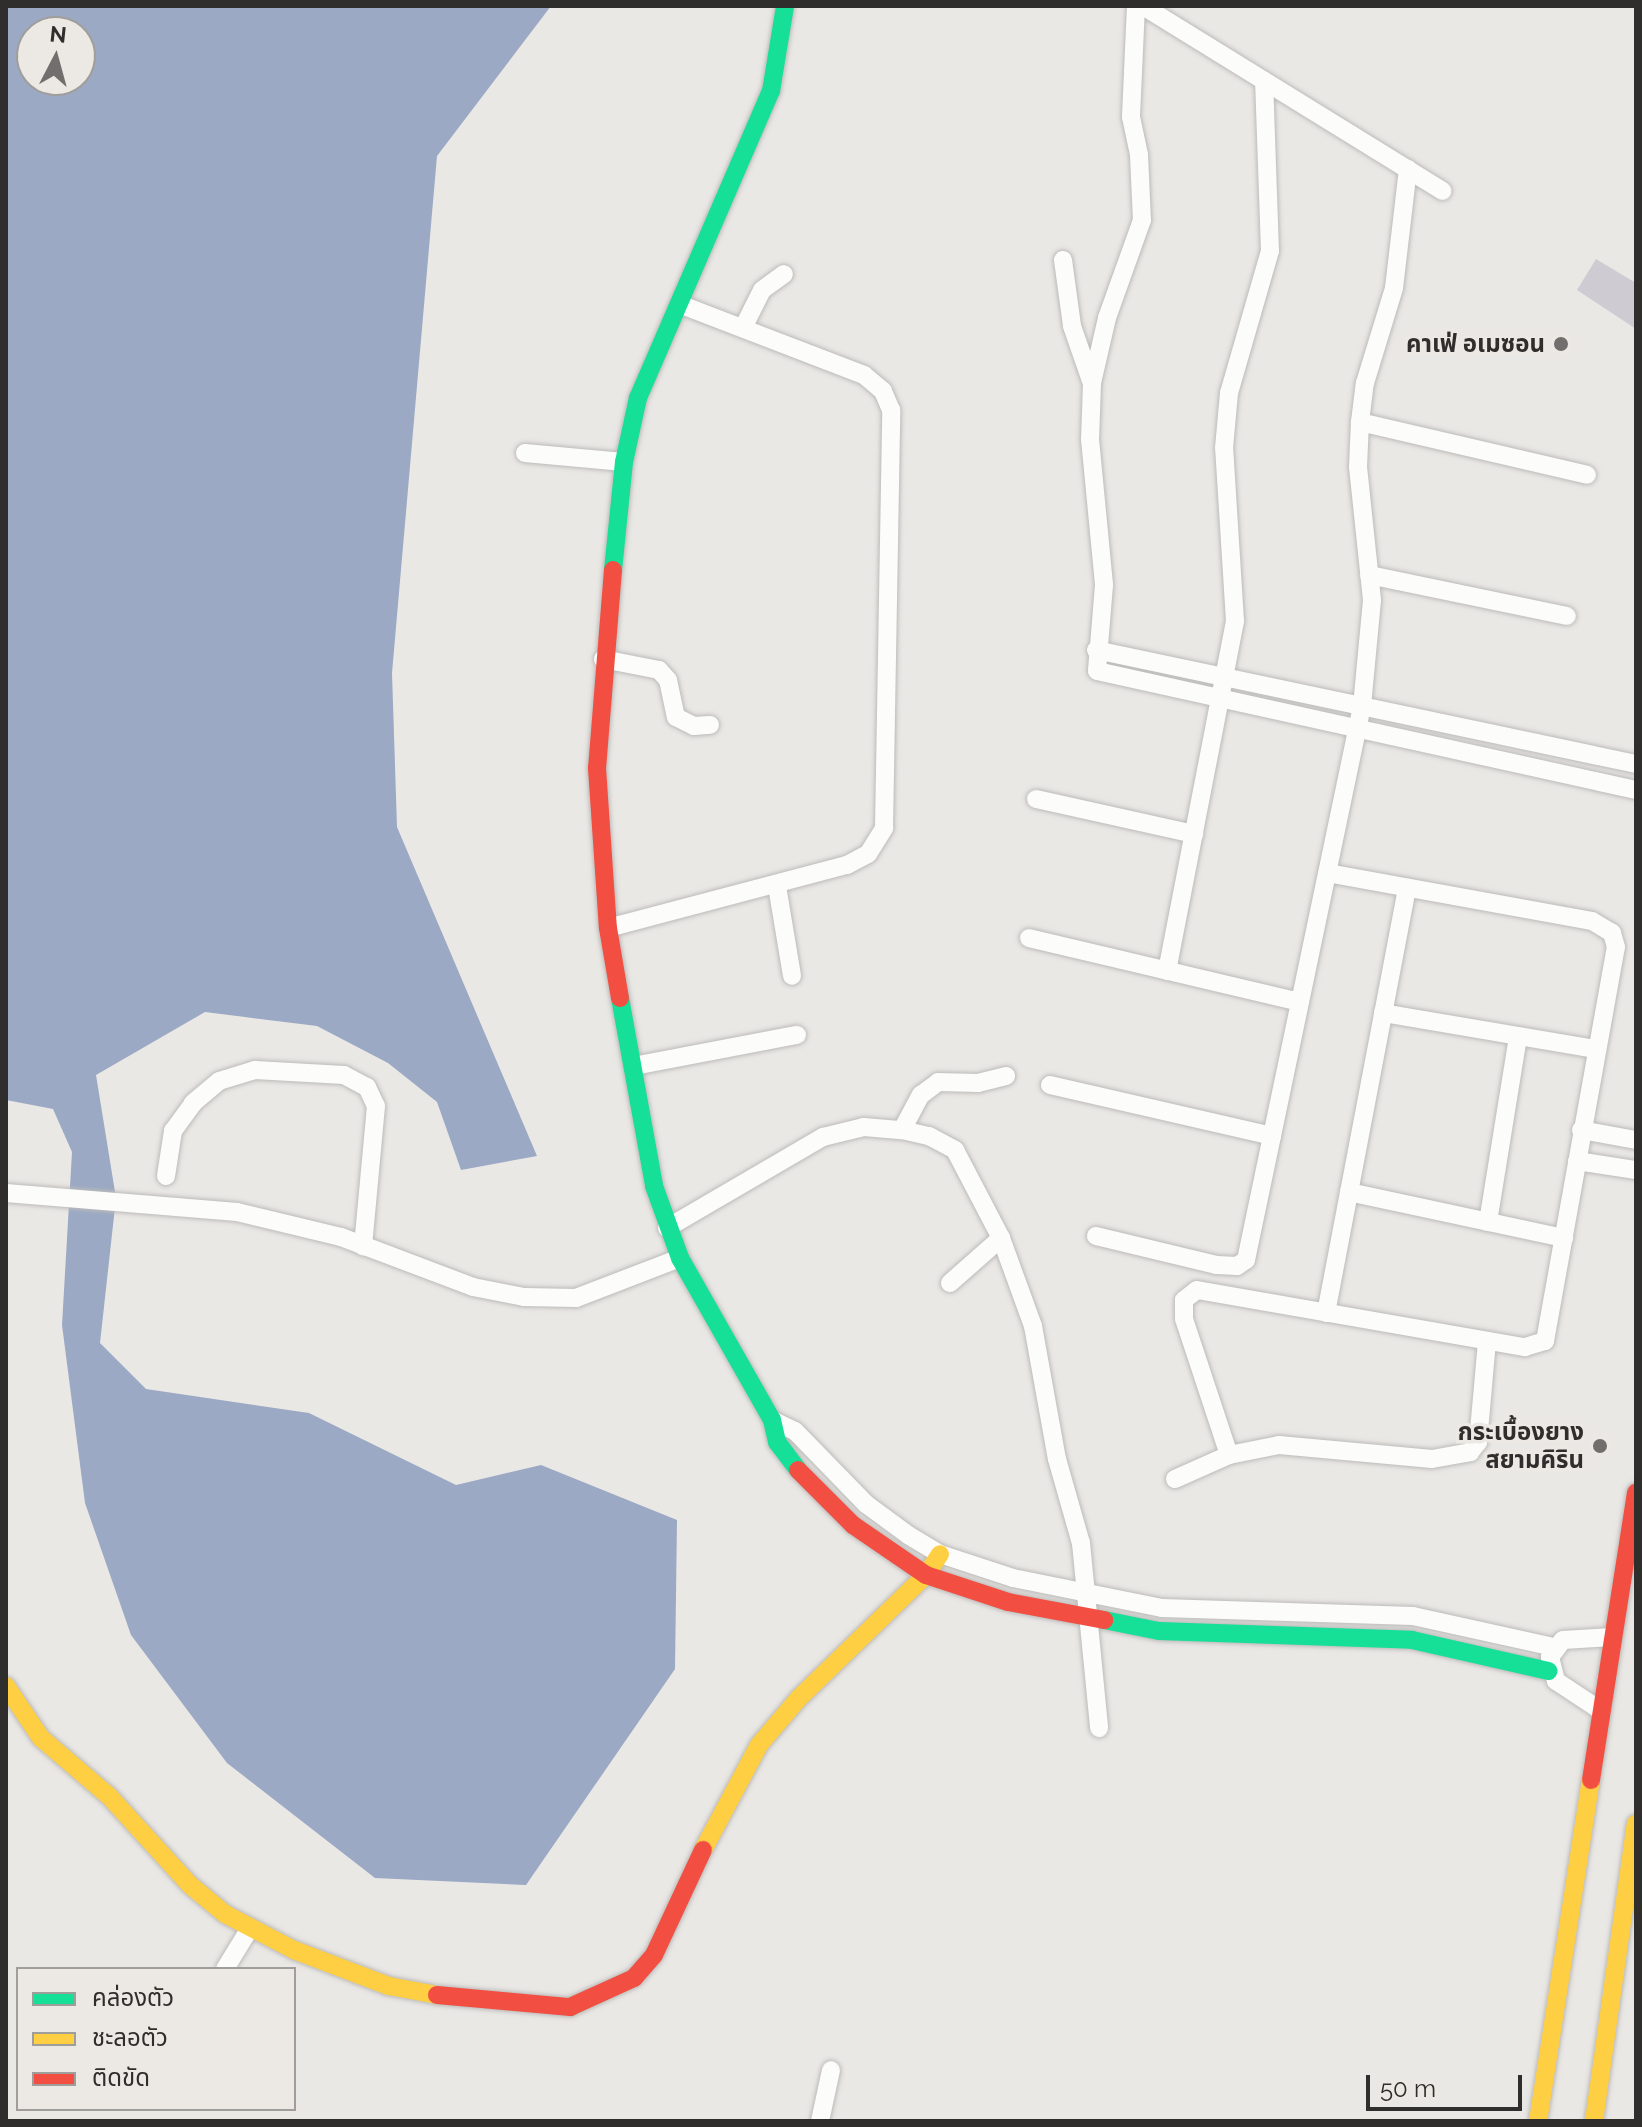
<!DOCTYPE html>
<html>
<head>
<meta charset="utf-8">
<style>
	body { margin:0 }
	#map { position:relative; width:1642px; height:2127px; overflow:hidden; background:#eae8e5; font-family:Raleway,"Noto Sans Thai",sans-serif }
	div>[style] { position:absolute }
	.water>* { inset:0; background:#9ba9c4 }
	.building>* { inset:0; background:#cfcbd2 }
	.roads { filter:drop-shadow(0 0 2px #bcbbb9) drop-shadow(0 0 2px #bcbbb9) }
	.street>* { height:18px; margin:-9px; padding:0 9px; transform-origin:9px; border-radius:9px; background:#fcfcfb }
	.fast>* { height:18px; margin:-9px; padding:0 9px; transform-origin:9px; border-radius:9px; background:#16e098 }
	.slow>* { height:18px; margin:-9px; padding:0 9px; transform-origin:9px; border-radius:9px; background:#ffcf43 }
	.jam>* { height:18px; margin:-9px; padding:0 9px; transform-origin:9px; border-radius:9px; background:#f24e42 }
	.dots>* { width:22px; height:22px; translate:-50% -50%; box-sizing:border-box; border:4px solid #ece8e3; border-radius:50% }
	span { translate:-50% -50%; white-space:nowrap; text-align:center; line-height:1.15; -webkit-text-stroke:7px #ece8e3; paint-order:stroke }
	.poi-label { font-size:24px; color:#2f2e2c; font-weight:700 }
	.right { translate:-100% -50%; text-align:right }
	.frame { position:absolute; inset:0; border:8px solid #2f2e2c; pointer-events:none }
	.legend { position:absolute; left:16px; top:1967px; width:280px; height:144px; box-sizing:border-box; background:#ece8e3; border:2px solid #a09e9a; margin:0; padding:10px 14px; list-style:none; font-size:24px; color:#2f2e2c }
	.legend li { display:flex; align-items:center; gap:16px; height:40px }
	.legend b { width:40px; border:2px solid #a09e9a }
	.north { position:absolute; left:16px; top:16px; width:80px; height:80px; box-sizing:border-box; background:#ece8e3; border:2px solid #a09e9a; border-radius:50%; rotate:6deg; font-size:22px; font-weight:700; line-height:32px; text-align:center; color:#2f2e2c }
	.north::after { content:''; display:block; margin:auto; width:28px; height:36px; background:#706f6d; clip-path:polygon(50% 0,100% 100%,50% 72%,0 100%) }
	.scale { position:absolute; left:1366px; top:2075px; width:156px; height:36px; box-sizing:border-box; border:4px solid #2f2e2c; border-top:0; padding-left:10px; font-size:24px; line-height:28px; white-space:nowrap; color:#2f2e2c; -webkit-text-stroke:6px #ece8e3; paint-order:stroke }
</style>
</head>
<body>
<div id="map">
	<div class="water">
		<div style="clip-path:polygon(evenodd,6px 6px,551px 6px,437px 156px,392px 673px,397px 827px,537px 1156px,461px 1170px,437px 1102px,388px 1063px,317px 1026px,205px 1012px,96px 1075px,116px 1198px,100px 1343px,146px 1389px,309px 1413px,456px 1485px,541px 1465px,677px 1520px,675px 1669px,526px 1885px,375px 1878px,227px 1763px,131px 1635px,85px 1503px,62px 1325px,72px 1152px,53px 1109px,6px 1100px,6px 6px,32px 32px,80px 32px,80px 80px,32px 80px,32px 32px)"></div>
	</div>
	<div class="building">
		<div style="clip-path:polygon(1596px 259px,1636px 283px,1636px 329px,1577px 290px)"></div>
	</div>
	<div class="roads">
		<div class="street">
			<div style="left:1136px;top:6px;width:111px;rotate:92.6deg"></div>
			<div style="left:1131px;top:117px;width:39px;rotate:78deg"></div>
			<div style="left:1139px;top:155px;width:65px;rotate:87.4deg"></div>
			<div style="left:1142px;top:220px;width:104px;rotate:109.7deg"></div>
			<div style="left:1107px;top:318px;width:67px;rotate:103deg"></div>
			<div style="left:1092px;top:383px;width:56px;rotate:92deg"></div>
			<div style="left:1090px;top:439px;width:147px;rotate:84.5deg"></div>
			<div style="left:1104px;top:585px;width:86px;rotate:94.7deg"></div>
			<div style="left:1097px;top:671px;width:552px;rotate:12.45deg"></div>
			<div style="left:1143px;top:6px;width:352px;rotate:31.7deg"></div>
			<div style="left:1063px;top:260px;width:67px;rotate:82.2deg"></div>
			<div style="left:1072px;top:326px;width:58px;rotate:70.9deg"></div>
			<div style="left:743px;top:328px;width:42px;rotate:-63.4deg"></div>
			<div style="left:762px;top:290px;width:27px;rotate:-36deg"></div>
			<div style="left:1360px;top:422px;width:233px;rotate:13.1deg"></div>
			<div style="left:525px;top:453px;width:99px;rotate:5.2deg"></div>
			<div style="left:1369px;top:575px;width:202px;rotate:11.7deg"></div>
			<div style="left:1096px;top:650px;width:552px;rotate:11.92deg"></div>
			<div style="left:603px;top:659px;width:57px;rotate:11.1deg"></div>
			<div style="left:659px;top:670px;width:13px;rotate:48deg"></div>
			<div style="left:668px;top:680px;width:38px;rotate:78deg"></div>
			<div style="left:676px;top:717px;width:20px;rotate:27deg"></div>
			<div style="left:694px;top:726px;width:16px;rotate:-4deg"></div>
			<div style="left:1036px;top:799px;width:162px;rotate:12.5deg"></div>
			<div style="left:777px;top:886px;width:91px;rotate:80.5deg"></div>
			<div style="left:608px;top:928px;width:247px;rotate:-14.8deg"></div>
			<div style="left:847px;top:865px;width:24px;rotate:-28deg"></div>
			<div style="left:868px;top:854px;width:31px;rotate:-58deg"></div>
			<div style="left:884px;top:828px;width:418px;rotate:-89deg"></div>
			<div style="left:891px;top:410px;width:21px;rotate:-113deg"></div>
			<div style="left:883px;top:391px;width:25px;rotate:-140deg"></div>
			<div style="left:864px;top:375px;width:195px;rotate:-159deg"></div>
			<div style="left:1029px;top:938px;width:278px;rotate:13.3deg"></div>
			<div style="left:1167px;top:971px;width:357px;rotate:-79deg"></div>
			<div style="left:1235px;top:621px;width:173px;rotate:-93.6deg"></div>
			<div style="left:1224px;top:448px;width:55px;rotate:-84.8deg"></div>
			<div style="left:1229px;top:393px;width:148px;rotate:-73.9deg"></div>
			<div style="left:1270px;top:251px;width:170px;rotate:-92deg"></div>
			<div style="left:1383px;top:1013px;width:216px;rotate:9.6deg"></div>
			<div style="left:634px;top:1066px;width:166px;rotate:-10.8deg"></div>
			<div style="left:1050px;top:1085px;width:228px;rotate:12.9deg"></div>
			<div style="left:902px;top:1130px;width:40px;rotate:-62deg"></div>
			<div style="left:921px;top:1095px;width:21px;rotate:-37deg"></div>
			<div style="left:938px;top:1082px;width:40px;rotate:1.4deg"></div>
			<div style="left:978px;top:1083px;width:29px;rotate:-14deg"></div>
			<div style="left:1581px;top:1130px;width:56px;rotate:10.3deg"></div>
			<div style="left:1577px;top:1161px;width:60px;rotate:8.7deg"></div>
			<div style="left:166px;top:1176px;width:46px;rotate:-81.2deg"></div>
			<div style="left:173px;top:1131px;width:34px;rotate:-54deg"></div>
			<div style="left:193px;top:1103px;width:34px;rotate:-40deg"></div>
			<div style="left:219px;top:1081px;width:38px;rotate:-17deg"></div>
			<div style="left:255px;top:1070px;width:89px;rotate:3.2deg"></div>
			<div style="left:344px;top:1075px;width:26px;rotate:28deg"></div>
			<div style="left:367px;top:1087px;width:21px;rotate:65deg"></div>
			<div style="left:376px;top:1106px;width:141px;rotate:95.3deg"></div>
			<div style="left:1349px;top:1192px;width:220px;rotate:12.1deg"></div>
			<div style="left:6px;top:1193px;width:232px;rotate:4.7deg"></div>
			<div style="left:237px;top:1212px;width:107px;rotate:13.5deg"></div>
			<div style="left:341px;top:1237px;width:141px;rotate:20.7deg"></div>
			<div style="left:473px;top:1287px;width:52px;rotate:11.1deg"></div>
			<div style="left:524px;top:1297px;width:52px;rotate:1.1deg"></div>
			<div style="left:576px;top:1298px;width:111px;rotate:-21deg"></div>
			<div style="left:1488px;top:1222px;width:188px;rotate:-80.8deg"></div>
			<div style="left:667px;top:1228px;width:181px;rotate:-30.3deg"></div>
			<div style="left:823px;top:1137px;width:42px;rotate:-13.7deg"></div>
			<div style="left:864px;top:1127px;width:38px;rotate:5deg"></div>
			<div style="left:902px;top:1130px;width:28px;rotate:13deg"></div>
			<div style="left:929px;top:1136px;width:30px;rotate:28deg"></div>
			<div style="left:955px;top:1150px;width:99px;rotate:62.4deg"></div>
			<div style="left:1001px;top:1238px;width:94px;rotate:70deg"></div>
			<div style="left:1033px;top:1326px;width:135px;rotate:79.8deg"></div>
			<div style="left:1057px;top:1459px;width:87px;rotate:74.1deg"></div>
			<div style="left:1081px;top:1543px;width:186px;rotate:84.4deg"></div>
			<div style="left:1096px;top:1236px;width:124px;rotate:13.5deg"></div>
			<div style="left:1217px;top:1265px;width:20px;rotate:3deg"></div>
			<div style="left:1237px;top:1266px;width:11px;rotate:-34deg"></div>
			<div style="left:1246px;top:1260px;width:566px;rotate:-78.17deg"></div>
			<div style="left:1362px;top:706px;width:106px;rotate:-84.6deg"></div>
			<div style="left:1372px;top:600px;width:134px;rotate:-96deg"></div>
			<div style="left:1358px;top:467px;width:45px;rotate:-87.5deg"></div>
			<div style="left:1360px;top:422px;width:39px;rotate:-83deg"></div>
			<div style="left:1365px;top:383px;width:99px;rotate:-73deg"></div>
			<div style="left:1394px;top:288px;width:120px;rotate:-83.3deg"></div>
			<div style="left:950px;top:1283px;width:68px;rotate:-41.4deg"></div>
			<div style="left:1326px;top:1313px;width:433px;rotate:-79.2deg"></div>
			<div style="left:772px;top:1420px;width:25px;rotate:26deg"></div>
			<div style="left:795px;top:1431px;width:102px;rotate:45.8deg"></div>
			<div style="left:866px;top:1504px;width:52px;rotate:36.4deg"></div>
			<div style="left:908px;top:1535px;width:37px;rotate:31deg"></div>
			<div style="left:940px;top:1554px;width:77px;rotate:18.2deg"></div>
			<div style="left:1013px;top:1578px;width:152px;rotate:11.4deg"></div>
			<div style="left:1162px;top:1608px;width:251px;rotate:1.8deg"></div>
			<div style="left:1413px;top:1616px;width:144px;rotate:12.4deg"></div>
			<div style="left:1229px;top:1455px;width:143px;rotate:-108.3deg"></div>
			<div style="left:1184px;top:1319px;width:19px;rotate:-90deg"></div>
			<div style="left:1184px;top:1300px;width:16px;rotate:-38deg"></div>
			<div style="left:1197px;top:1290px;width:333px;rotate:9.9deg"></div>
			<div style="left:1525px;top:1347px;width:21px;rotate:-17deg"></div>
			<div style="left:1545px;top:1341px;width:400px;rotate:-79.8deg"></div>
			<div style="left:1616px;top:947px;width:15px;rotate:-106deg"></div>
			<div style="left:1612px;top:933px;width:23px;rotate:-149deg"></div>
			<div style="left:1592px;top:921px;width:269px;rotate:-169.7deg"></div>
			<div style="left:1175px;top:1479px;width:59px;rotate:-24deg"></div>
			<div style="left:1229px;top:1455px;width:51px;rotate:-11.3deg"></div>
			<div style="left:1279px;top:1445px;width:154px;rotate:5.2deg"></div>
			<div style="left:1432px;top:1459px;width:39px;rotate:-10deg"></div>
			<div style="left:1470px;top:1452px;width:13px;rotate:-51deg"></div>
			<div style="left:1478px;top:1442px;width:101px;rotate:-84.9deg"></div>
			<div style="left:1600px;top:1710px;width:53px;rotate:-146.6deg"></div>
			<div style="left:1556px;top:1681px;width:25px;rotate:-104deg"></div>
			<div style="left:1550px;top:1657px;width:21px;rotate:-53deg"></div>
			<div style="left:1563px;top:1640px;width:49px;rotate:-3.5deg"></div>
			<div style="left:225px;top:1969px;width:48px;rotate:-58.6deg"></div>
			<div style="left:820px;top:2121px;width:52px;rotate:-77.8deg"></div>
		</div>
		<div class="fast">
			<div style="left:613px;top:570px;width:109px;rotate:-84.2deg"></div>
			<div style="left:624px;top:462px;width:66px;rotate:-77.7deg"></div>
			<div style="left:638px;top:398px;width:335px;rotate:-66.6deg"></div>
			<div style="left:771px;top:91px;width:86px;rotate:-80.6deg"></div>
			<div style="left:620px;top:998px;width:191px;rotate:79.7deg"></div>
			<div style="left:654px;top:1186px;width:77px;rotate:70.1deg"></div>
			<div style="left:680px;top:1258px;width:186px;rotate:60.4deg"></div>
			<div style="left:772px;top:1420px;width:23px;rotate:77deg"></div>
			<div style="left:777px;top:1442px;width:35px;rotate:53deg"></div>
			<div style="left:1104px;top:1620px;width:56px;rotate:11.3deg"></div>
			<div style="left:1159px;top:1631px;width:253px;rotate:2deg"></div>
			<div style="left:1412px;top:1640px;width:140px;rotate:12.8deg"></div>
		</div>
		<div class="slow">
			<div style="left:6px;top:1686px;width:63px;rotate:56.1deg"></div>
			<div style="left:41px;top:1738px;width:89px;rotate:40.5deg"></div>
			<div style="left:109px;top:1796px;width:120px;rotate:47.7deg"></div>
			<div style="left:190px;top:1885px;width:45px;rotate:39.6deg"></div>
			<div style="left:225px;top:1914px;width:78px;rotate:27.6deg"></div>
			<div style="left:294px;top:1950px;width:102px;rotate:20.8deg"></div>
			<div style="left:389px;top:1986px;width:49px;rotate:10.6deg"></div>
			<div style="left:703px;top:1850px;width:119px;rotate:-61.9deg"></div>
			<div style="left:759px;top:1745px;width:62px;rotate:-49.6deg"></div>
			<div style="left:799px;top:1698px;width:177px;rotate:-44.1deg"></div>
			<div style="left:926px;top:1575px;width:25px;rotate:-56deg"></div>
			<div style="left:1538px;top:2121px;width:345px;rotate:-81.2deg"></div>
			<div style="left:1594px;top:2121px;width:300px;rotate:-82deg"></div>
		</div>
		<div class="jam">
			<div style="left:613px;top:570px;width:199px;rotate:94.6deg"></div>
			<div style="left:597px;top:768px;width:160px;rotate:86.1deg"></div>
			<div style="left:608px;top:928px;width:71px;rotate:80.3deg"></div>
			<div style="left:798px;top:1470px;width:78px;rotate:45deg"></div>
			<div style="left:853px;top:1525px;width:88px;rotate:34.4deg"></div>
			<div style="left:926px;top:1575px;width:86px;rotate:18.2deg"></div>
			<div style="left:1008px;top:1602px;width:98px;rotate:10.6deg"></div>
			<div style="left:1591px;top:1780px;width:291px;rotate:-81.1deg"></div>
			<div style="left:437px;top:1995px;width:134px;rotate:5.2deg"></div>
			<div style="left:570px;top:2007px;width:70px;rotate:-24.4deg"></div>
			<div style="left:634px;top:1978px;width:30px;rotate:-49deg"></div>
			<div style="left:654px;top:1955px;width:116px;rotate:-65deg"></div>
		</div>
	</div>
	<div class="dots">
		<div style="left:1561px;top:344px;background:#706f6d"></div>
		<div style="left:1600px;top:1446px;background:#706f6d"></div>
	</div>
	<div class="poi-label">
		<span class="right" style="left:1545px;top:344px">คาเฟ่ อเมซอน</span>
		<span class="right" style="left:1584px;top:1446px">กระเบื้องยาง<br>สยามคิริน</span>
	</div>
	<div class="frame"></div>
	<ul class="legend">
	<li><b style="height:10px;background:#16e098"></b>คล่องตัว</li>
	<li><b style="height:10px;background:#ffcf43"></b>ชะลอตัว</li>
	<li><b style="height:10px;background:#f24e42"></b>ติดขัด</li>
	</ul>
	<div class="north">N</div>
	<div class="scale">50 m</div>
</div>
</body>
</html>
